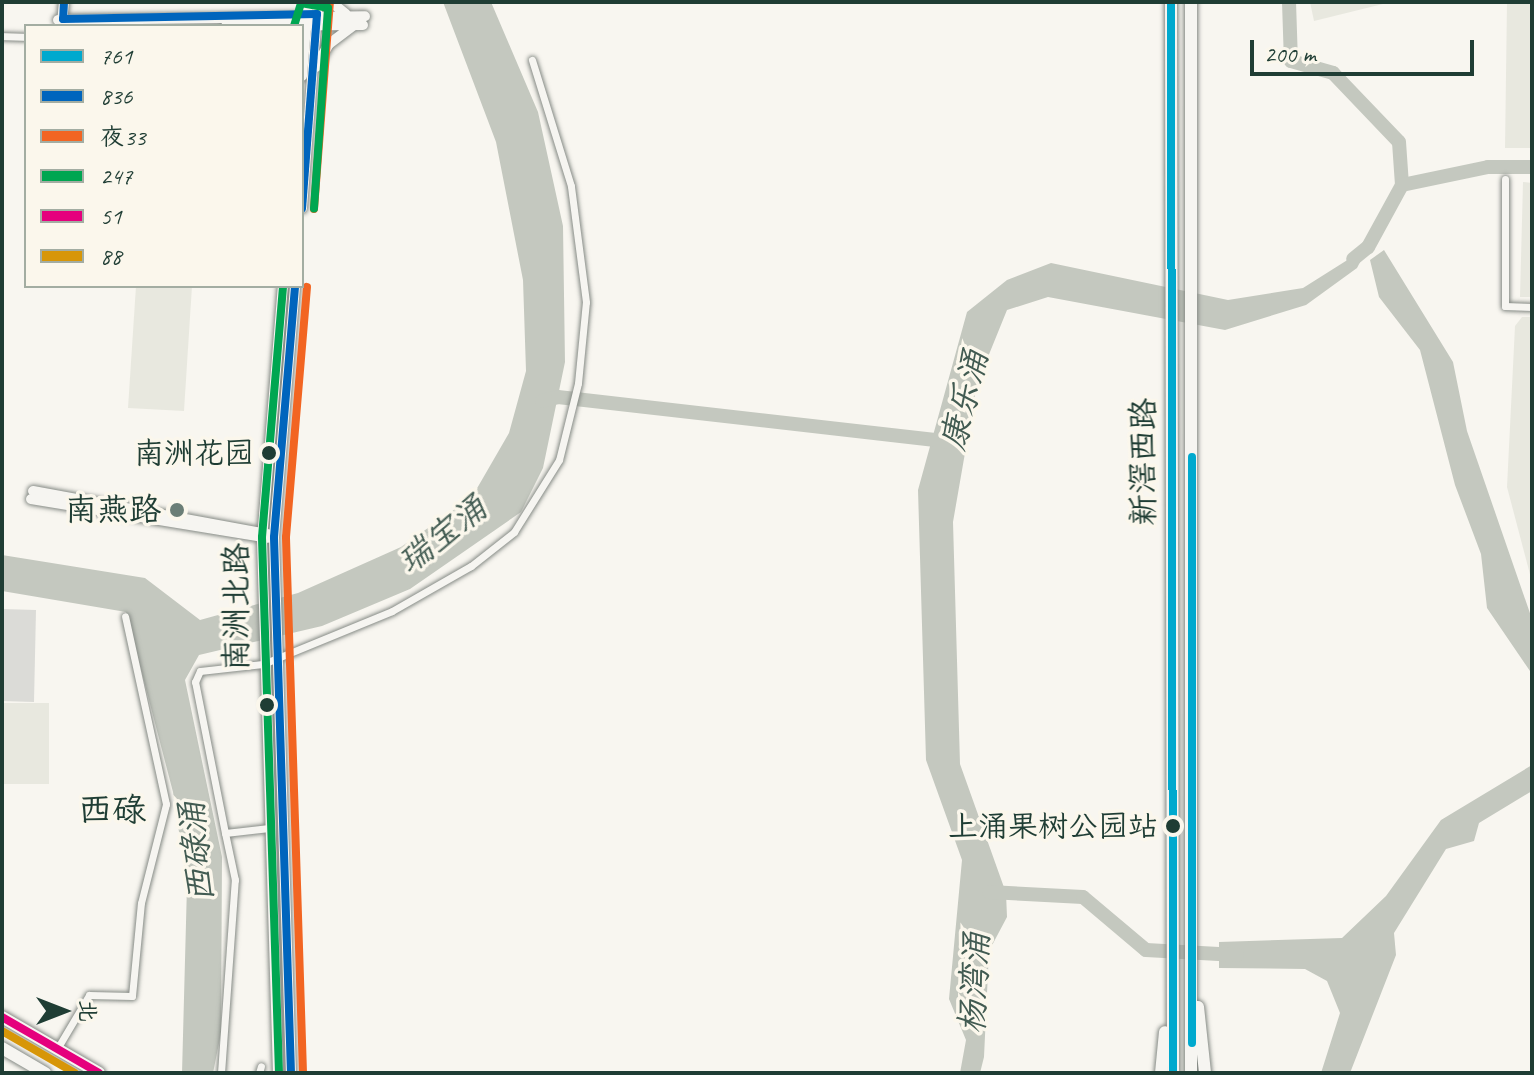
<!DOCTYPE html>
<html>
<head>
<meta charset="utf-8">
<style>
	body { margin:0 }
	#map { position:relative; width:1534px; height:1075px; overflow:hidden; background:#f8f6f0; font-family:Caveat,"LXGW WenKai TC",sans-serif }
	div>[style] { position:absolute }
	.built>* { inset:0; background:#e8e8df }
	.water>* { inset:0; background:#c4c8bf }
	.river>* { height:14px; margin:-7px; padding:0 7px; transform-origin:7px; border-radius:7px; background:#c4c8bf }
	.building>* { inset:0; background:#dbdbd7 }
	.roads { filter:drop-shadow(0 0 2px #868b86) drop-shadow(0 0 2px #868b86) }
	.street>* { height:7px; margin:-3.5px; padding:0 3.5px; transform-origin:3.5px; border-radius:3.5px; background:#f6f5f1 }
	.secondary>* { height:10px; margin:-5px; padding:0 5px; transform-origin:5px; border-radius:5px; background:#f6f5f1 }
	.highway>* { height:12px; margin:-6px; padding:0 6px; transform-origin:6px; border-radius:6px; background:#f6f5f1 }
	.bus-1>* { height:8px; margin:-4px; padding:0 4px; transform-origin:4px; border-radius:4px; background:#00a9ce }
	.bus-2>* { height:8px; margin:-4px; padding:0 4px; transform-origin:4px; border-radius:4px; background:#0065bd }
	.bus-3>* { height:8px; margin:-4px; padding:0 4px; transform-origin:4px; border-radius:4px; background:#f26522 }
	.bus-4>* { height:8px; margin:-4px; padding:0 4px; transform-origin:4px; border-radius:4px; background:#00a651 }
	.bus-5>* { height:8px; margin:-4px; padding:0 4px; transform-origin:4px; border-radius:4px; background:#e5007d }
	.bus-6>* { height:8px; margin:-4px; padding:0 4px; transform-origin:4px; border-radius:4px; background:#d79608 }
	.dots>* { width:22px; height:22px; translate:-50% -50%; box-sizing:border-box; border:4px solid #fbf7ec; border-radius:50% }
	span { translate:-50% -50%; white-space:nowrap; text-align:center; line-height:1.15; -webkit-text-stroke:7px #fbf7ec; paint-order:stroke }
	.bus-label { font-size:30px; color:#1f3d34 }
	.right { translate:-100% -50%; text-align:right }
	.street-label { font-size:32px; color:#1f3d34 }
	.poi-label { font-size:32px; color:#1f3d34 }
	.water-label { font-size:34px; color:#425b52; font-style:italic }
	.neighbourhood-label { font-size:34px; color:#1f3d34 }
	.frame { position:absolute; inset:0; border:4px solid #1f3d34; pointer-events:none }
	.legend { position:absolute; left:24px; top:24px; width:280px; height:264px; box-sizing:border-box; background:#fbf7ec; border:2px solid #a3ada2; margin:0; padding:10px 14px; list-style:none; font-size:24px; color:#1f3d34 }
	.legend li { display:flex; align-items:center; gap:16px; height:40px }
	.legend b { width:40px; border:2px solid #a3ada2 }
	.north { position:absolute; left:24px; top:971px; width:80px; height:80px; -webkit-text-stroke:6px #fbf7ec; paint-order:stroke; rotate:90deg; font-size:22px; font-weight:700; line-height:32px; text-align:center; color:#1f3d34 }
	.north::after { content:''; display:block; margin:auto; width:28px; height:36px; background:#1f3d34; clip-path:polygon(50% 0,100% 100%,50% 72%,0 100%) }
	.scale { position:absolute; left:1250px; top:40px; width:224px; height:36px; box-sizing:border-box; border:4px solid #1f3d34; border-top:0; padding-left:10px; font-size:24px; line-height:28px; white-space:nowrap; color:#1f3d34; -webkit-text-stroke:6px #fbf7ec; paint-order:stroke }
</style>
</head>
<body>
<div id="map">
	<div class="built">
		<div style="clip-path:polygon(1310px 2px,1391px 2px,1314px 21px)"></div>
		<div style="clip-path:polygon(1507px 2px,1532px 2px,1532px 148px,1505px 148px)"></div>
		<div style="clip-path:polygon(1523px 182px,1532px 183px,1532px 297px,1520px 297px)"></div>
		<div style="clip-path:polygon(136px 286px,192px 286px,184px 411px,128px 408px)"></div>
		<div style="clip-path:polygon(1522px 317px,1532px 317px,1532px 582px,1507px 487px,1515px 326px)"></div>
		<div style="clip-path:polygon(2px 703px,49px 703px,49px 784px,2px 784px)"></div>
	</div>
	<div class="water">
		<div style="clip-path:polygon(443px 2px,491px 2px,538px 112px,563px 226px,565px 362px,543px 468px,521px 512px,410px 589px,322px 626px,199px 655px,185px 680px,222px 857px,221px 1033px,213px 1073px,182px 1073px,187px 885px,173px 792px,126px 612px,2px 591px,2px 555px,145px 578px,200px 620px,298px 593px,401px 547px,472px 497px,509px 433px,526px 371px,523px 280px,496px 142px)"></div>
		<div style="clip-path:polygon(1368px 247px,1357px 268px,1306px 305px,1225px 330px,1048px 297px,1007px 310px,977px 384px,953px 522px,960px 764px,1006px 893px,1007px 917px,989px 951px,984px 1057px,980px 1073px,960px 1073px,966px 1040px,949px 999px,962px 860px,926px 760px,918px 490px,967px 312px,1007px 280px,1051px 263px,1228px 300px,1303px 288px)"></div>
		<div style="clip-path:polygon(1384px 250px,1453px 362px,1467px 431px,1532px 619px,1532px 674px,1487px 608px,1481px 554px,1455px 485px,1420px 350px,1379px 297px,1370px 260px)"></div>
		<div style="clip-path:polygon(1532px 765px,1532px 791px,1479px 823px,1474px 841px,1446px 849px,1394px 933px,1396px 955px,1350px 1073px,1321px 1073px,1340px 1013px,1327px 981px,1305px 969px,1219px 968px,1219px 942px,1342px 938px,1386px 896px,1441px 820px)"></div>
	</div>
	<div class="river">
		<div style="left:1289px;top:2px;width:59px;rotate:88.1deg"></div>
		<div style="left:1291px;top:61px;width:44px;rotate:15.9deg"></div>
		<div style="left:1333px;top:73px;width:95px;rotate:46.3deg"></div>
		<div style="left:1399px;top:142px;width:43px;rotate:86deg"></div>
		<div style="left:1402px;top:185px;width:71px;rotate:118.7deg"></div>
		<div style="left:1368px;top:247px;width:19px;rotate:141deg"></div>
		<div style="left:1402px;top:185px;width:88px;rotate:-11.8deg"></div>
		<div style="left:1488px;top:167px;width:44px"></div>
		<div style="left:542px;top:401px;width:16px;rotate:-14deg"></div>
		<div style="left:558px;top:397px;width:395px;rotate:6.5deg"></div>
		<div style="left:989px;top:892px;width:94px;rotate:3deg"></div>
		<div style="left:1083px;top:897px;width:82px;rotate:40.1deg"></div>
		<div style="left:1146px;top:950px;width:91px;rotate:3.1deg"></div>
	</div>
	<div class="building">
		<div style="clip-path:polygon(2px 609px,36px 610px,34px 702px,2px 701px)"></div>
	</div>
	<div class="roads">
		<div class="street">
			<div style="left:2px;top:36px;width:24px;rotate:2deg"></div>
			<div style="left:1505px;top:179px;width:127px;rotate:90deg"></div>
			<div style="left:1505px;top:306px;width:27px;rotate:2deg"></div>
			<div style="left:269px;top:828px;width:44px;rotate:173.5deg"></div>
			<div style="left:225px;top:833px;width:154px;rotate:-101.2deg"></div>
			<div style="left:195px;top:682px;width:12px;rotate:-66deg"></div>
			<div style="left:200px;top:671px;width:63px;rotate:-6.3deg"></div>
			<div style="left:263px;top:664px;width:139px;rotate:-22.3deg"></div>
			<div style="left:392px;top:611px;width:91px;rotate:-29.7deg"></div>
			<div style="left:471px;top:566px;width:55px;rotate:-38.3deg"></div>
			<div style="left:514px;top:532px;width:85px;rotate:-58deg"></div>
			<div style="left:559px;top:460px;width:79px;rotate:-76.1deg"></div>
			<div style="left:578px;top:383px;width:81px;rotate:-84.4deg"></div>
			<div style="left:586px;top:302px;width:117px;rotate:-97.4deg"></div>
			<div style="left:571px;top:186px;width:132px;rotate:-107.2deg"></div>
			<div style="left:57px;top:1049px;width:63px;rotate:-59.3deg"></div>
			<div style="left:89px;top:995px;width:43px;rotate:1.3deg"></div>
			<div style="left:132px;top:996px;width:93px;rotate:-84.5deg"></div>
			<div style="left:141px;top:903px;width:102px;rotate:-75.8deg"></div>
			<div style="left:166px;top:804px;width:192px;rotate:-102.3deg"></div>
			<div style="left:221px;top:1073px;width:194px;rotate:-85.9deg"></div>
			<div style="left:235px;top:880px;width:48px;rotate:-102deg"></div>
			<div style="left:259px;top:1073px;width:7px;rotate:-74deg"></div>
		</div>
		<div class="secondary">
			<div style="left:331px;top:2px;width:19px;rotate:39deg"></div>
			<div style="left:58px;top:20px;width:307px;rotate:-0.7deg"></div>
			<div style="left:62px;top:24px;width:22px;rotate:-85deg"></div>
			<div style="left:226px;top:26px;width:137px;rotate:-0.4deg"></div>
			<div style="left:316px;top:67px;width:26px;rotate:-61deg"></div>
			<div style="left:329px;top:44px;width:34px;rotate:-37deg"></div>
			<div style="left:302px;top:76px;width:74px;rotate:-85.4deg"></div>
			<div style="left:302px;top:208px;width:207px;rotate:-85.6deg"></div>
			<div style="left:33px;top:491px;width:239px;rotate:10.4deg"></div>
			<div style="left:31px;top:499px;width:240px;rotate:9.3deg"></div>
			<div style="left:278px;top:1073px;width:533px;rotate:-91.72deg"></div>
			<div style="left:262px;top:540px;width:255px;rotate:-85.3deg"></div>
			<div style="left:291px;top:1073px;width:536px;rotate:-91.82deg"></div>
			<div style="left:274px;top:537px;width:252px;rotate:-85.2deg"></div>
		</div>
		<div class="highway">
			<div style="left:1171px;top:2px;width:1071px;rotate:89.89deg"></div>
			<div style="left:1191px;top:2px;width:1071px;rotate:90deg"></div>
			<div style="left:1198px;top:1007px;width:66px;rotate:83.9deg"></div>
			<div style="left:2px;top:1017px;width:112px;rotate:30deg"></div>
			<div style="left:2px;top:1048px;width:50px;rotate:30.2deg"></div>
			<div style="left:1161px;top:1073px;width:41px;rotate:-84.4deg"></div>
		</div>
	</div>
	<div class="bus-1">
		<div style="left:1171px;top:2px;width:1071px;rotate:89.89deg"></div>
		<div style="left:1192px;top:457px;width:586px;rotate:90deg"></div>
	</div>
	<div class="bus-2">
		<div style="left:64px;top:2px;width:17px;rotate:93deg"></div>
		<div style="left:63px;top:19px;width:254px;rotate:-1.1deg"></div>
		<div style="left:317px;top:14px;width:195px;rotate:94.4deg"></div>
		<div style="left:291px;top:1073px;width:536px;rotate:-91.82deg"></div>
		<div style="left:274px;top:537px;width:252px;rotate:-85.2deg"></div>
	</div>
	<div class="bus-3">
		<div style="left:314px;top:209px;width:207px;rotate:-85.6deg"></div>
		<div style="left:303px;top:1073px;width:536px;rotate:-91.82deg"></div>
		<div style="left:286px;top:537px;width:251px;rotate:-85.2deg"></div>
	</div>
	<div class="bus-4">
		<div style="left:294px;top:26px;width:24px;rotate:-73deg"></div>
		<div style="left:301px;top:3px;width:27px;rotate:10deg"></div>
		<div style="left:328px;top:8px;width:201px;rotate:94deg"></div>
		<div style="left:279px;top:1073px;width:536px;rotate:-91.82deg"></div>
		<div style="left:262px;top:537px;width:252px;rotate:-85.2deg"></div>
	</div>
	<div class="bus-5">
		<div style="left:2px;top:1017px;width:112px;rotate:30deg"></div>
	</div>
	<div class="bus-6">
		<div style="left:2px;top:1031px;width:84px;rotate:29.9deg"></div>
	</div>
	<div class="dots">
		<div style="left:269px;top:453px;background:#1f3d34"></div>
		<div style="left:177px;top:510px;background:#6b7e76"></div>
		<div style="left:267px;top:705px;background:#1f3d34"></div>
		<div style="left:1173px;top:826px;background:#1f3d34"></div>
	</div>
	<div class="bus-label">
		<span class="right" style="left:254px;top:453px">南洲花园</span>
		<span class="right" style="left:1158px;top:826px">上涌果树公园站</span>
	</div>
	<div class="street-label">
		<span style="left:1144px;top:462px;rotate:-90deg">新滘西路</span>
		<span style="left:237px;top:607px;rotate:-90deg">南洲北路</span>
	</div>
	<div class="poi-label">
		<span class="right" style="left:161px;top:510px">南燕路</span>
	</div>
	<div class="water-label">
		<span style="left:964px;top:400px;rotate:-76deg">康乐涌</span>
		<span style="left:442px;top:534px;rotate:-38deg">瑞宝涌</span>
		<span style="left:196px;top:852px;rotate:-96deg">西碌涌</span>
		<span style="left:974px;top:983px;rotate:-87deg">杨湾涌</span>
	</div>
	<div class="neighbourhood-label">
		<span style="left:112px;top:810px">西碌</span>
	</div>
	<div class="frame"></div>
	<ul class="legend">
	<li><b style="height:10px;background:#00a9ce"></b>761</li>
	<li><b style="height:10px;background:#0065bd"></b>836</li>
	<li><b style="height:10px;background:#f26522"></b>夜33</li>
	<li><b style="height:10px;background:#00a651"></b>247</li>
	<li><b style="height:10px;background:#e5007d"></b>51</li>
	<li><b style="height:10px;background:#d79608"></b>88</li>
	</ul>
	<div class="north">北</div>
	<div class="scale">200 m</div>
</div>
</body>
</html>
